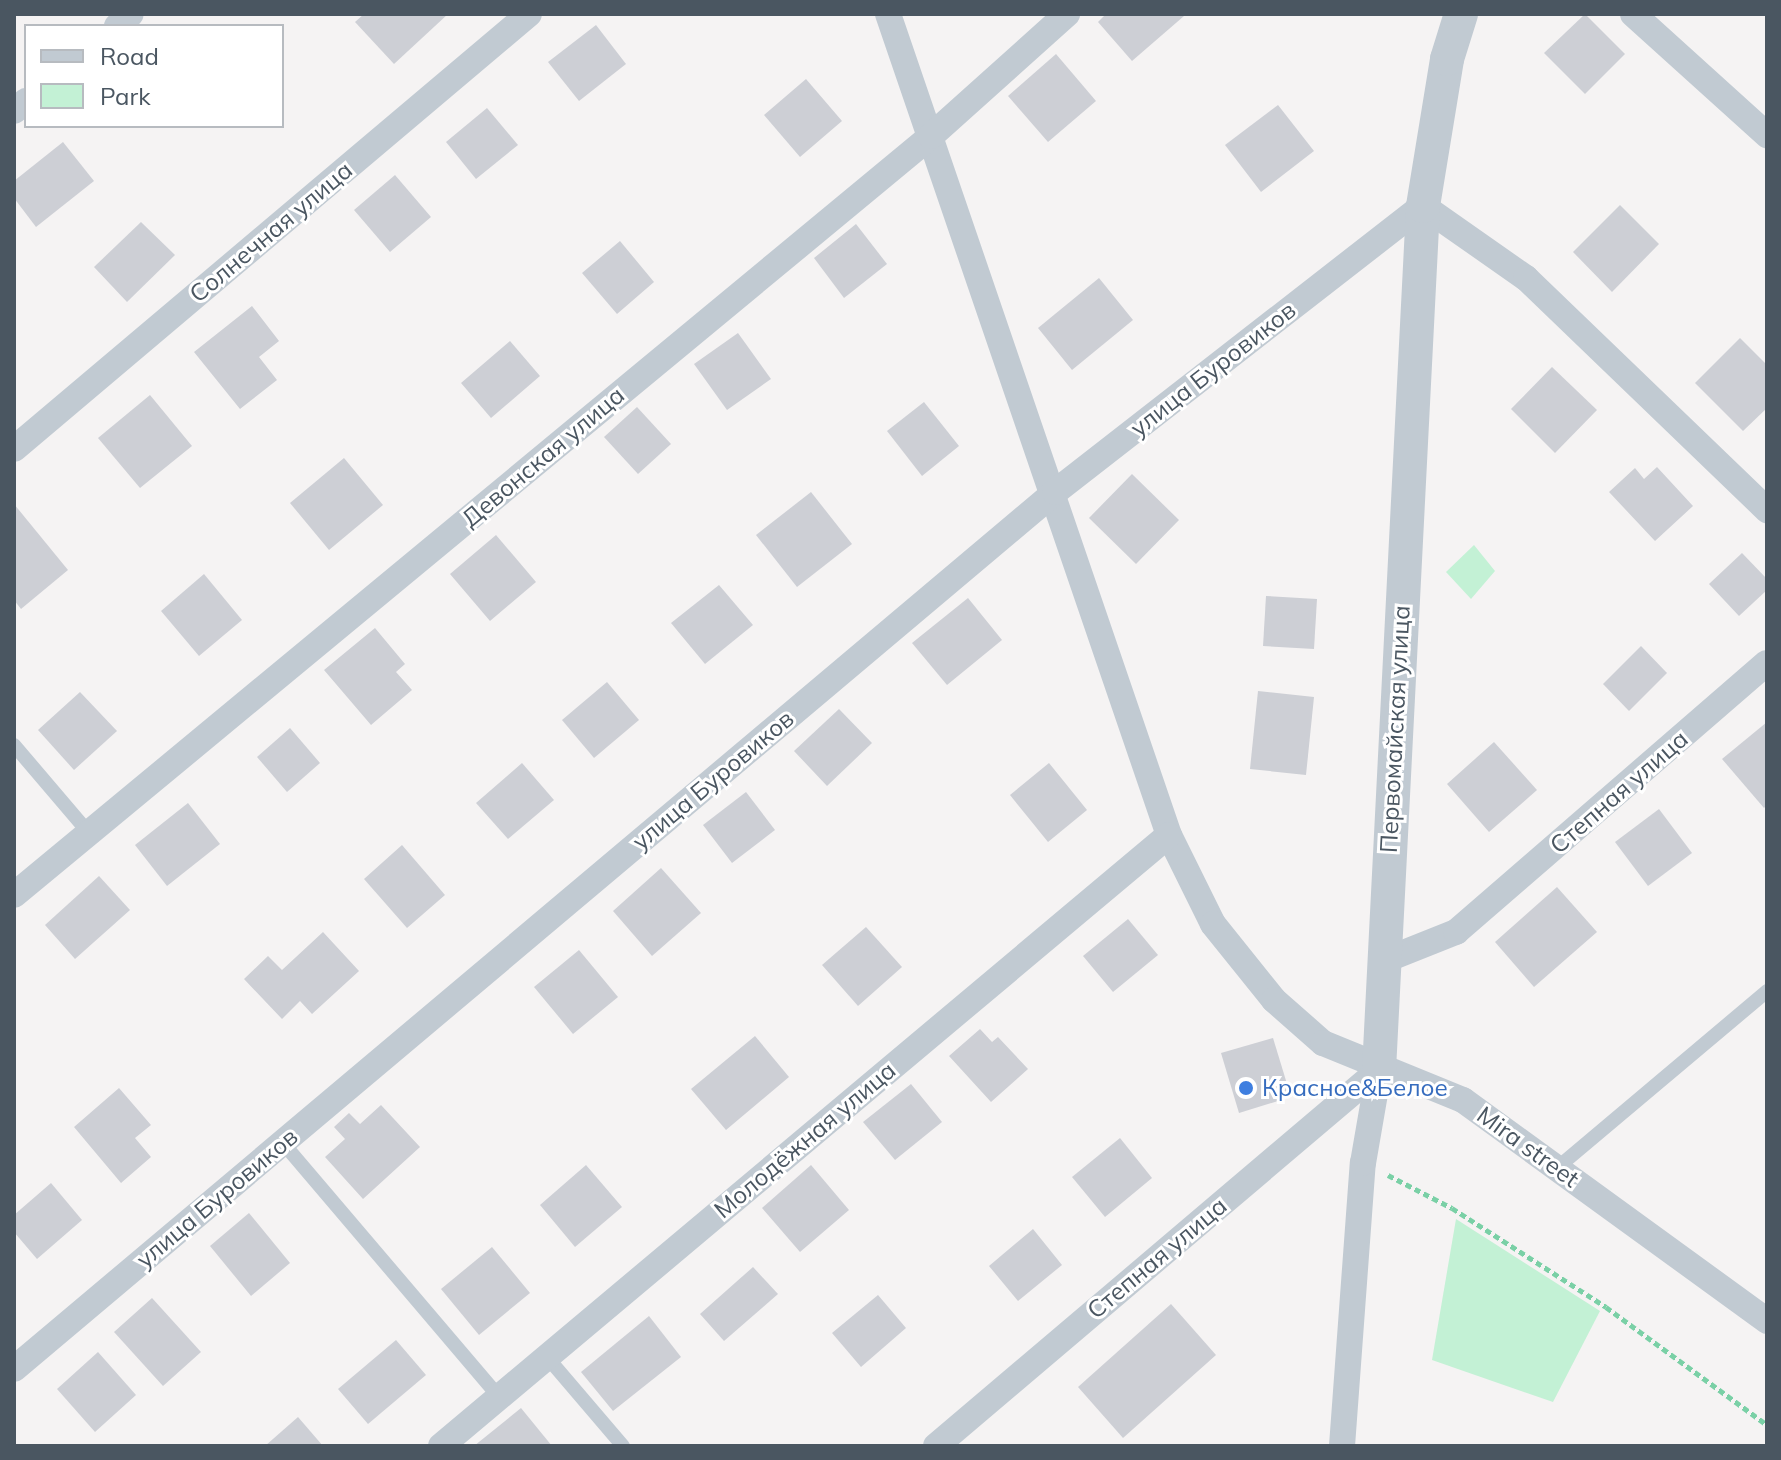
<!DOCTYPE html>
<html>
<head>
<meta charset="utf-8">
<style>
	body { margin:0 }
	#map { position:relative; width:1781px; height:1460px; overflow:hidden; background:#f5f3f3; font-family:Mulish,sans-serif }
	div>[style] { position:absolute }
	.green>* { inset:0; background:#c3f1d5 }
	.building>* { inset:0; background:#cdcfd5 }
	.path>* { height:5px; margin-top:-2.5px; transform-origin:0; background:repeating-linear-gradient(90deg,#7ad0a6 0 6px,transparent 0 10px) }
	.service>* { height:14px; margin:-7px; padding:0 7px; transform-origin:7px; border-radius:7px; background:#c1cad2 }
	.minor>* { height:26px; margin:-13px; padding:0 13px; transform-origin:13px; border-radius:13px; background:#c1cad2 }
	.tertiary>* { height:34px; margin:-17px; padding:0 17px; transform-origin:17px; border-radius:17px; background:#c1cad2 }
	.dots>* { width:22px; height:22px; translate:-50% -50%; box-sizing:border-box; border:4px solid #fff; border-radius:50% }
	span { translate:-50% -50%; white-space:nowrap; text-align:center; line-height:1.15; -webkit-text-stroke:6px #fff; paint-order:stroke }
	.street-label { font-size:24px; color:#4a5661 }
	.shop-label { font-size:24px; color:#366cbe }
	.left { translate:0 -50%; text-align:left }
	.frame { position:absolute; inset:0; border:16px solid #4a5661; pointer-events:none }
	.legend { position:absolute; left:24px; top:24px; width:260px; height:104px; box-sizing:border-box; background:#fff; border:2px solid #b7bbc0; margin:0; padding:10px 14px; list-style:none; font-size:24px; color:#4a5661 }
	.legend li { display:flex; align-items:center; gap:16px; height:40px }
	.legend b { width:40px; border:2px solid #b7bbc0 }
</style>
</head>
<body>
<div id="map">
	<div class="green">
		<div style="clip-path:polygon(1474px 545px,1495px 571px,1471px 599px,1446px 572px)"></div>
		<div style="clip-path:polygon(1456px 1219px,1600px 1311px,1553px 1402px,1432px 1360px)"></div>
	</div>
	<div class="building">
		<div style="clip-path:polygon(364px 14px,448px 14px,394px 64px,355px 22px)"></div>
		<div style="clip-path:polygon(1106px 14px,1182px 14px,1184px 16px,1132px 61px,1098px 22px)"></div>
		<div style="clip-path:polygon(1585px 14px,1625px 54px,1585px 94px,1544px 53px)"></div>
		<div style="clip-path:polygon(596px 25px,626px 64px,579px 101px,548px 62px)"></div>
		<div style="clip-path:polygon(1056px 54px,1096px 101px,1048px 142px,1008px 96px)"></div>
		<div style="clip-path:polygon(806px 79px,842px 121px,800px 157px,764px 115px)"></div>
		<div style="clip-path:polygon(1278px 105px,1314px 151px,1261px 192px,1225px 145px)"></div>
		<div style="clip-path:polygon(487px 108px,518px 145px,476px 179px,446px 142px)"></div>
		<div style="clip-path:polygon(63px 142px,94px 181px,36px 227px,14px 198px,14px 181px)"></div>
		<div style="clip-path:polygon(395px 175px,431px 217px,390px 252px,354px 210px)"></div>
		<div style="clip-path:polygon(1620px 205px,1659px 244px,1612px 292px,1573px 252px)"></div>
		<div style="clip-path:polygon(141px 222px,175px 255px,127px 302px,94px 267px)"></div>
		<div style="clip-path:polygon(856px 224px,887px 264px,844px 298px,814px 258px)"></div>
		<div style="clip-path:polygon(620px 241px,654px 282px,617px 314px,582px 273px)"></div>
		<div style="clip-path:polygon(1099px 278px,1133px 320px,1072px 370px,1038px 328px)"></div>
		<div style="clip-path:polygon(252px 306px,279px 341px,259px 357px,277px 380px,240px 409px,194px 352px)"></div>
		<div style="clip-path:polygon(738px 333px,771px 379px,727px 410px,694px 364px)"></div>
		<div style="clip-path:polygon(1740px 338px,1767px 365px,1767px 408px,1743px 431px,1695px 383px)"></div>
		<div style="clip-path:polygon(510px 341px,540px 376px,491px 418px,461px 383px)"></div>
		<div style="clip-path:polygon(1552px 367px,1597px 410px,1555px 453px,1511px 409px)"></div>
		<div style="clip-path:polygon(150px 395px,192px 446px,140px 488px,98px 438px)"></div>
		<div style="clip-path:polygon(924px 402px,959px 446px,922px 476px,887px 431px)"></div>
		<div style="clip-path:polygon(637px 407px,671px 444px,638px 474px,604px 437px)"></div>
		<div style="clip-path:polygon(344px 458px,383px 505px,329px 550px,290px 503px)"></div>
		<div style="clip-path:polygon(1657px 467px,1693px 506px,1655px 541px,1609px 492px,1635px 468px,1644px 479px)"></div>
		<div style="clip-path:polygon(1132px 474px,1179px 520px,1136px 564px,1089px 518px)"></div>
		<div style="clip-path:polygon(811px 492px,852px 544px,797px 587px,756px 535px)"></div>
		<div style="clip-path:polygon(14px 504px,68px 570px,21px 609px,14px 600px)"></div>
		<div style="clip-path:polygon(496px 535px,536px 582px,490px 621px,450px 574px)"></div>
		<div style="clip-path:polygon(1742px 553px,1767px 579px,1767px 590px,1739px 616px,1709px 584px)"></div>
		<div style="clip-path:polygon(204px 574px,242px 620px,199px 656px,161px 611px)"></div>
		<div style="clip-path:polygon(719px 585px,753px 625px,705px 664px,671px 623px)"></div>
		<div style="clip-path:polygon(1266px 596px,1317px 599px,1314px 649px,1263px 646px)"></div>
		<div style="clip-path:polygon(968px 598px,1002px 640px,947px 685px,912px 643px)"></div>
		<div style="clip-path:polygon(375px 628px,405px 664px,396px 672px,412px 690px,371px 725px,324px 670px)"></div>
		<div style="clip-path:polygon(1641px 646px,1667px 673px,1629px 711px,1603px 684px)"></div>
		<div style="clip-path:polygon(607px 682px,639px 720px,594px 758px,562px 720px)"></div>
		<div style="clip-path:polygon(1258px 691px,1314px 697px,1306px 775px,1250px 769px)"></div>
		<div style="clip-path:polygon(80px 692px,117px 731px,74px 770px,38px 730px)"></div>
		<div style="clip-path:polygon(839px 709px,872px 743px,827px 786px,794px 751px)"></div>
		<div style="clip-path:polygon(1767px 722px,1767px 805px,1764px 808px,1722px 759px)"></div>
		<div style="clip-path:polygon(290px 728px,320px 763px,287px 792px,257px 757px)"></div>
		<div style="clip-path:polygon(1494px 742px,1537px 790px,1489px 832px,1447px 784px)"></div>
		<div style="clip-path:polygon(522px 763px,554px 800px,508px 839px,476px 803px)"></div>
		<div style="clip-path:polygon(1049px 763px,1087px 810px,1048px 842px,1010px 795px)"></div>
		<div style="clip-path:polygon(746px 792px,775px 830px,732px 863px,703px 825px)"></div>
		<div style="clip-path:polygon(188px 803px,220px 844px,167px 886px,135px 845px)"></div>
		<div style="clip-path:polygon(1659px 809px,1692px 853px,1648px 886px,1615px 842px)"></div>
		<div style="clip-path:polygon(402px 845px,445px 895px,407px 928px,364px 879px)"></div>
		<div style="clip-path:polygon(661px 868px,701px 913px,652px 956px,613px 911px)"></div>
		<div style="clip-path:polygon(99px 876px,130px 910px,75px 959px,45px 925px)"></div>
		<div style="clip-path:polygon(1557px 887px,1597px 932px,1534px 987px,1495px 942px)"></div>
		<div style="clip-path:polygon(1128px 919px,1158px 955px,1113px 992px,1083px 956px)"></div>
		<div style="clip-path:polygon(866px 927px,902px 967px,858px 1006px,822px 965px)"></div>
		<div style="clip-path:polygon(323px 932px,359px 971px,312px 1014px,300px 1001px,282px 1019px,244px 979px,268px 956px,282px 970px)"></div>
		<div style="clip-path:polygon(579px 950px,618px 997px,573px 1034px,534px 987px)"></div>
		<div style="clip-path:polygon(980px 1029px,992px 1042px,998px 1037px,1028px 1069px,991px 1102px,949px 1056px)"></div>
		<div style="clip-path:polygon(755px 1036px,789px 1077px,726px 1130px,691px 1089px)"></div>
		<div style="clip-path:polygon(1273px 1038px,1291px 1097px,1239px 1113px,1221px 1053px)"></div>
		<div style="clip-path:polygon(911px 1084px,942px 1122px,895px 1160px,863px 1122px)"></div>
		<div style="clip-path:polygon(119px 1088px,151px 1125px,135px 1138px,151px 1157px,121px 1183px,74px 1127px)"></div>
		<div style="clip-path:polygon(381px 1105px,420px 1147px,363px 1199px,325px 1157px,345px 1139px,334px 1127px,349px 1113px,360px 1124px)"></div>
		<div style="clip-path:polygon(1120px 1138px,1152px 1178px,1105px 1217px,1072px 1177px)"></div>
		<div style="clip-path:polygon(586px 1165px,622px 1207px,575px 1247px,540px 1205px)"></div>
		<div style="clip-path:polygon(811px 1165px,849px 1210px,800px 1252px,762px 1208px)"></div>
		<div style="clip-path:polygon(51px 1183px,82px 1220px,37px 1259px,14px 1232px,14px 1215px)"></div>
		<div style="clip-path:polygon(249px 1213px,290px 1263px,251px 1296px,210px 1246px)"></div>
		<div style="clip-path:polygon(1033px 1229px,1062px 1265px,1018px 1301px,989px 1266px)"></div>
		<div style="clip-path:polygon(492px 1247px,530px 1293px,479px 1335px,441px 1289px)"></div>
		<div style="clip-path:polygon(753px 1267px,778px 1294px,724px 1341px,700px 1314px)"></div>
		<div style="clip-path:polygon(878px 1295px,906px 1328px,861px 1367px,832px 1333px)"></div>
		<div style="clip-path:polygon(152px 1298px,201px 1352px,163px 1386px,114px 1332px)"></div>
		<div style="clip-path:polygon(1171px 1304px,1216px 1355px,1123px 1438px,1078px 1387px)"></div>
		<div style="clip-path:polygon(649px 1316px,681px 1357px,613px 1411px,581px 1372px)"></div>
		<div style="clip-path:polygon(396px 1340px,426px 1375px,368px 1424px,338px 1389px)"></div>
		<div style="clip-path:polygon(98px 1352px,136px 1395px,95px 1432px,57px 1389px)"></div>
		<div style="clip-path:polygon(521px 1408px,552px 1446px,474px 1446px)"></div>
		<div style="clip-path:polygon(298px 1417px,323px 1446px,265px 1446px)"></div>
	</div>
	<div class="path">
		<div style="left:1388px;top:1175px;width:72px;rotate:27.3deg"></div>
		<div style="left:1452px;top:1208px;width:183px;rotate:32.7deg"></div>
		<div style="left:1606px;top:1307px;width:200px;rotate:36.2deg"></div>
	</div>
	<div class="service">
		<div style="left:14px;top:745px;width:114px;rotate:49.6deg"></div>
		<div style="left:283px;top:1143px;width:333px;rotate:49.6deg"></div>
		<div style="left:1557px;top:1168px;width:275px;rotate:-40.1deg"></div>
		<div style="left:547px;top:1357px;width:117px;rotate:49.5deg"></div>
	</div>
	<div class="minor">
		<div style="left:888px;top:14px;width:868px;rotate:71.11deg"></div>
		<div style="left:1169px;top:835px;width:99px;rotate:63.7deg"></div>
		<div style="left:1213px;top:924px;width:97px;rotate:51.2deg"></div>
		<div style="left:1274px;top:1000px;width:65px;rotate:41.3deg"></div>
		<div style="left:1323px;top:1043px;width:151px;rotate:22.2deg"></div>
		<div style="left:1463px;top:1100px;width:376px;rotate:36deg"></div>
		<div style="left:1633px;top:14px;width:181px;rotate:42.1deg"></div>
		<div style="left:117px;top:26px;width:18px;rotate:-41deg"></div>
		<div style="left:14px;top:111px;width:16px;rotate:-40deg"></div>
		<div style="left:14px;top:449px;width:674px;rotate:-40.19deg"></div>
		<div style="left:14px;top:895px;width:1190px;rotate:-39.61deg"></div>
		<div style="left:931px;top:136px;width:183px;rotate:-41.9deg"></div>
		<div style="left:1383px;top:961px;width:79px;rotate:-21.7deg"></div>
		<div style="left:1456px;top:932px;width:411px;rotate:-40.9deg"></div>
		<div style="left:14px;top:1369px;width:1361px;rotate:-40.11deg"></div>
		<div style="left:1055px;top:492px;width:466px;rotate:-37.9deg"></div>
		<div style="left:1423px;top:206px;width:126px;rotate:35deg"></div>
		<div style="left:1526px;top:278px;width:335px;rotate:43.9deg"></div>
		<div style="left:441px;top:1446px;width:950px;rotate:-40.01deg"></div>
		<div style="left:936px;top:1446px;width:581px;rotate:-40.32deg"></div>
		<div style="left:1342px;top:1446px;width:284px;rotate:-85.8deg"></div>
		<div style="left:1363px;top:1163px;width:94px;rotate:-80.2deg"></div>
	</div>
	<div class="tertiary">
		<div style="left:1379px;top:1070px;width:865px;rotate:-87.08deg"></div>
		<div style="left:1423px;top:206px;width:149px;rotate:-80.7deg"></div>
		<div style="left:1447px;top:59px;width:47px;rotate:-72.7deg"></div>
	</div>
	<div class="dots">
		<div style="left:1246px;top:1088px;background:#3f7fe0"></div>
	</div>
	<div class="street-label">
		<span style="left:271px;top:232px;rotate:-40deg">Солнечная улица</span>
		<span style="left:1213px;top:369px;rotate:-38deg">улица Буровиков</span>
		<span style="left:543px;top:457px;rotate:-40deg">Девонская улица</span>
		<span style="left:1395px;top:729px;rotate:-87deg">Первомайская улица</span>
		<span style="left:713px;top:780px;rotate:-40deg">улица Буровиков</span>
		<span style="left:1619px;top:792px;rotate:-41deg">Степная улица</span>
		<span style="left:805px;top:1140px;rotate:-40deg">Молодёжная улица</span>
		<span style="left:1528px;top:1147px;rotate:36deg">Mira street</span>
		<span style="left:217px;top:1198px;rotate:-40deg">улица Буровиков</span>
		<span style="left:1157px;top:1258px;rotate:-40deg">Степная улица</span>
	</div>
	<div class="shop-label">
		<span class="left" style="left:1262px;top:1088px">Красное&amp;Белое</span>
	</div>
	<div class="frame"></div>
	<ul class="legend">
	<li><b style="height:10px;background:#c1cad2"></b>Road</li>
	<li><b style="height:22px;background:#c3f1d5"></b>Park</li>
	</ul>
</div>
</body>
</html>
